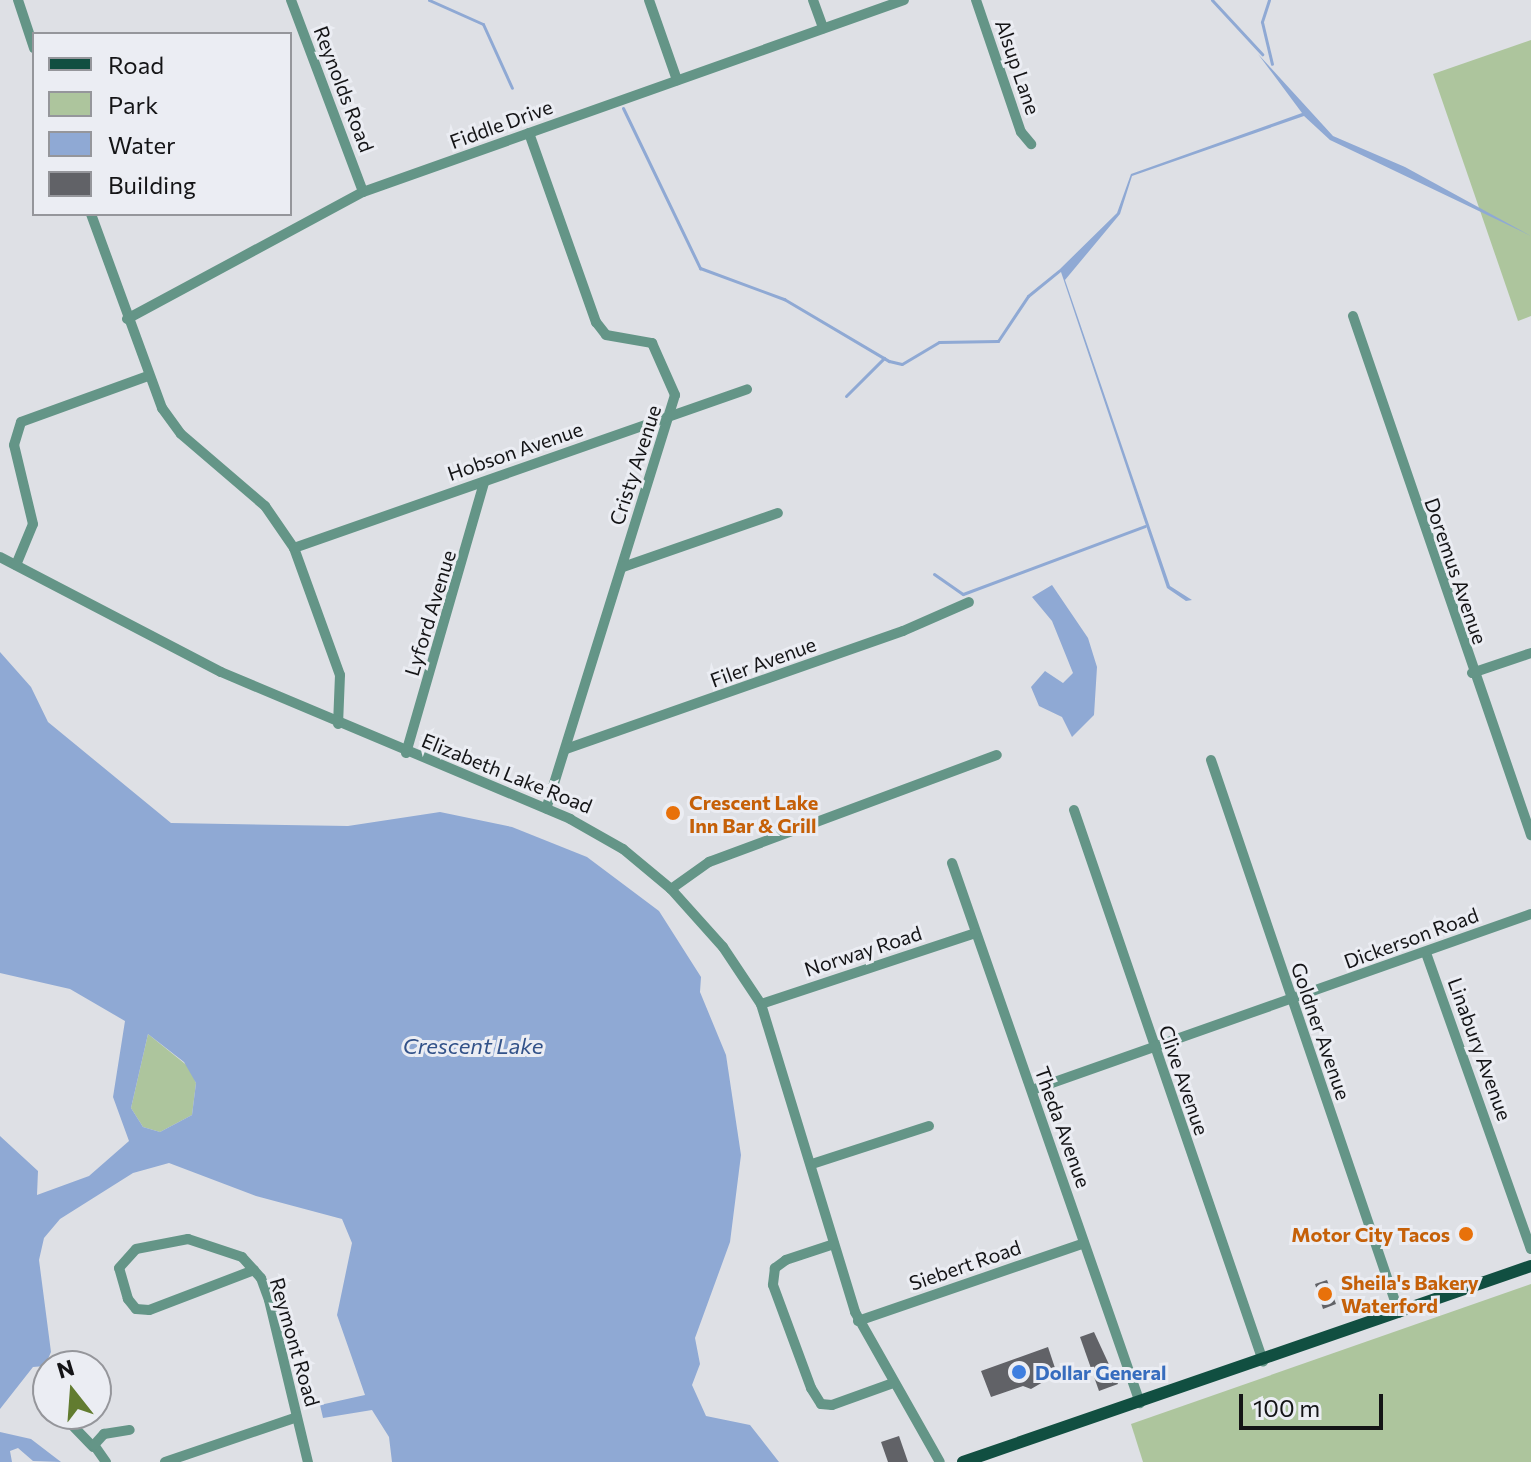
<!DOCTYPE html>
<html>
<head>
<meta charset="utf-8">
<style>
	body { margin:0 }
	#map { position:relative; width:1531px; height:1462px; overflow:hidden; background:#dee0e5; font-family:Commissioner,sans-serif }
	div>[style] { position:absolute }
	.green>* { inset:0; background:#adc59d }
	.water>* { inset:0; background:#8fa9d4 }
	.stream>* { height:3px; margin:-1.5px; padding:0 1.5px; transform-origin:1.5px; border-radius:1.5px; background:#8fa9d4 }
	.building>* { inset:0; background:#616267 }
	.minor>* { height:10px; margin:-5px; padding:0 5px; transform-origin:5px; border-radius:5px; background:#649587 }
	.major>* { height:12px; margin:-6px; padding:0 6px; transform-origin:6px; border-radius:6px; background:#114f41 }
	.dots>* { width:22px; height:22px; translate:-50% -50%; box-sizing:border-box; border:4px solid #ebedf3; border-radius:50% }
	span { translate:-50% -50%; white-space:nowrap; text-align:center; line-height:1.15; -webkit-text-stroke:6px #ebedf3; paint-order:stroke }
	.street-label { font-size:20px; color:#141416 }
	.food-label { font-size:20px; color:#c56008; font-weight:700 }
	.left { translate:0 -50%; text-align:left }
	.right { translate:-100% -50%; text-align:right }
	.shop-label { font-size:20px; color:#366cbe; font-weight:700 }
	.water-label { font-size:22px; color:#325289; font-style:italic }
	.legend { position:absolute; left:32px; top:32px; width:260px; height:184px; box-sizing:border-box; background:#ebedf3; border:2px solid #95969b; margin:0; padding:10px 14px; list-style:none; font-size:24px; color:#141416 }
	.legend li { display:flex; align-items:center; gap:16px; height:40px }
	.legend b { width:40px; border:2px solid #95969b }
	.north { position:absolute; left:32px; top:1350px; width:80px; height:80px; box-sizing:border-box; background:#ebedf3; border:2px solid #95969b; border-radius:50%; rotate:343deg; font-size:22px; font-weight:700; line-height:32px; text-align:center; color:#141416 }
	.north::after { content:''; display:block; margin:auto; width:28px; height:36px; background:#627c30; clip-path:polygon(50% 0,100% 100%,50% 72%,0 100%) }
	.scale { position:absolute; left:1239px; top:1394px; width:144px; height:36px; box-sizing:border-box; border:4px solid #141416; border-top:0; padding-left:10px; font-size:24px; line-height:28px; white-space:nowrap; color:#141416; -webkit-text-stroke:6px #ebedf3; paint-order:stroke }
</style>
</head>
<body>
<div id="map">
	<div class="green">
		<div style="clip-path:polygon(1531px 40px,1531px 316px,1518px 321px,1433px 74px)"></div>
		<div style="clip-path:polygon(148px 1034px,189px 1067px,196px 1083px,192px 1115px,160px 1132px,143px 1127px,131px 1108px)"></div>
		<div style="clip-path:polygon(1531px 1284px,1531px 1462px,1143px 1462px,1131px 1424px)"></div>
	</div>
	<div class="water">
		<div style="clip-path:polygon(1258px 54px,1333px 136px,1405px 167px,1531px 236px,1330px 140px,1304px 116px,1132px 176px,1120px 214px,1065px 280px,1170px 586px,1192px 600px,1186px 601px,1167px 588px,1060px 269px,1117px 213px,1131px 174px,1302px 113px)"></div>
		<div style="clip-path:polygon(1052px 585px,1088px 638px,1097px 667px,1094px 715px,1072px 737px,1062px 717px,1039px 706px,1031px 687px,1045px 671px,1063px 683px,1073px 673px,1052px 621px,1032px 597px)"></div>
		<div style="clip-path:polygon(evenodd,0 652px,31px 687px,48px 722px,171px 823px,348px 826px,440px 812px,512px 827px,587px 857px,659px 911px,701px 977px,700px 992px,726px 1055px,741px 1155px,730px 1242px,695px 1338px,700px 1364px,692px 1385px,706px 1416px,750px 1425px,779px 1462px,392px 1462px,389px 1437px,372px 1410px,323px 1418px,320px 1405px,365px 1395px,337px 1315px,352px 1243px,342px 1219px,256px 1196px,169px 1163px,133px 1173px,60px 1219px,44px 1238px,39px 1260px,51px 1352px,45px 1366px,33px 1367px,0 1409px,0 1136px,38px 1171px,37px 1195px,89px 1176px,129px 1141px,113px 1097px,125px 1021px,70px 989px,0 973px,0 652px,148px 1034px,184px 1062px,196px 1083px,192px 1115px,160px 1132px,143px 1127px,131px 1108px,148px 1034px)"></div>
		<div style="clip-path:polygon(0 1432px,31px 1439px,61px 1462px,33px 1461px,18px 1448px,10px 1451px,12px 1462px,0 1462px)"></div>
	</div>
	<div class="stream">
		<div style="left:429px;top:0;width:59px;rotate:24deg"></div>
		<div style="left:483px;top:24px;width:70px;rotate:65.6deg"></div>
		<div style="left:1212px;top:0;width:74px;rotate:47.2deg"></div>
		<div style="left:1269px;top:0;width:23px;rotate:108deg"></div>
		<div style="left:1262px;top:22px;width:43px;rotate:76.6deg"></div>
		<div style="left:623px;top:108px;width:178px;rotate:64.3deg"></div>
		<div style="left:700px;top:268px;width:90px;rotate:20.3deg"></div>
		<div style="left:784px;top:299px;width:122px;rotate:30.6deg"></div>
		<div style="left:889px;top:361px;width:13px;rotate:13deg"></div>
		<div style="left:902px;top:364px;width:43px;rotate:-30.7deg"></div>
		<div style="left:939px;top:342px;width:59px;rotate:-1deg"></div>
		<div style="left:998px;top:341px;width:54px;rotate:-56.3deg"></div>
		<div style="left:1028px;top:296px;width:41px;rotate:-39.1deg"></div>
		<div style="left:846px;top:396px;width:54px;rotate:-45deg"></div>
		<div style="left:934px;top:574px;width:35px;rotate:35deg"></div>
		<div style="left:963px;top:594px;width:194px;rotate:-20.5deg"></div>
	</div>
	<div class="building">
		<div style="clip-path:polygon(1327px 1280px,1336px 1304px,1323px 1309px,1315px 1284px)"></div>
		<div style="clip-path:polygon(1094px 1332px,1118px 1384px,1099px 1391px,1080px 1337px)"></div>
		<div style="clip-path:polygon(1048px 1347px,1057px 1374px,1031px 1389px,1023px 1386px,991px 1397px,981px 1371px)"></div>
		<div style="clip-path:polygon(899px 1436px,908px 1462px,888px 1462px,881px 1442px)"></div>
	</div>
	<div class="minor">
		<div style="left:18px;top:0;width:51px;rotate:71.6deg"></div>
		<div style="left:291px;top:0;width:205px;rotate:69.4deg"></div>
		<div style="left:649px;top:0;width:85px;rotate:70.7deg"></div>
		<div style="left:813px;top:0;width:30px;rotate:70deg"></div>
		<div style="left:976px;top:0;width:139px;rotate:71.2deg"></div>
		<div style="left:1021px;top:132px;width:16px;rotate:50deg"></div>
		<div style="left:529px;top:133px;width:201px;rotate:70.5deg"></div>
		<div style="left:596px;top:322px;width:16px;rotate:52deg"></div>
		<div style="left:606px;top:335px;width:47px;rotate:9.9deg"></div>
		<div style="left:652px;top:343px;width:57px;rotate:66.1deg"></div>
		<div style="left:675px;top:395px;width:433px;rotate:107.3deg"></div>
		<div style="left:91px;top:214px;width:207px;rotate:69.9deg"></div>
		<div style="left:162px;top:408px;width:32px;rotate:54deg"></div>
		<div style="left:181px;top:434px;width:111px;rotate:40.6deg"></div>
		<div style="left:265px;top:506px;width:51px;rotate:55.4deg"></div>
		<div style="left:294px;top:548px;width:135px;rotate:70.1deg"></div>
		<div style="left:340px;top:675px;width:49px;rotate:92.3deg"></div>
		<div style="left:1353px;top:316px;width:549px;rotate:71.07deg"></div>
		<div style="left:127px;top:319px;width:268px;rotate:-28.3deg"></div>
		<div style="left:363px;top:192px;width:574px;rotate:-19.54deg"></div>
		<div style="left:294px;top:548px;width:480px;rotate:-19.3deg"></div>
		<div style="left:0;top:557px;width:249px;rotate:27.5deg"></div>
		<div style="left:221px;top:672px;width:379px;rotate:22.8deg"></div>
		<div style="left:570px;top:819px;width:61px;rotate:29.5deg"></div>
		<div style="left:623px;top:849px;width:62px;rotate:39.8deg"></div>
		<div style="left:671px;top:889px;width:78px;rotate:48.1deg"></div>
		<div style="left:723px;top:947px;width:69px;rotate:56.3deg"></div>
		<div style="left:761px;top:1004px;width:322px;rotate:73deg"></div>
		<div style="left:855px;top:1312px;width:172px;rotate:60.5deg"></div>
		<div style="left:16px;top:565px;width:44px;rotate:-67.5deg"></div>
		<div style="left:33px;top:524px;width:81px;rotate:-103.5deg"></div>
		<div style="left:14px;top:445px;width:24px;rotate:-73deg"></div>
		<div style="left:21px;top:422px;width:135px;rotate:-19.9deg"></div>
		<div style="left:623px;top:567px;width:164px;rotate:-19.2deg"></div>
		<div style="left:1472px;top:673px;width:62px;rotate:-18.7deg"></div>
		<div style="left:566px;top:749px;width:357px;rotate:-19.3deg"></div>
		<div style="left:903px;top:631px;width:72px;rotate:-23.7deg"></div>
		<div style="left:406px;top:753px;width:282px;rotate:-73.9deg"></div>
		<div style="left:1211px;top:760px;width:584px;rotate:71.22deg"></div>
		<div style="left:1074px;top:810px;width:583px;rotate:71.07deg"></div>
		<div style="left:952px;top:863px;width:572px;rotate:70.8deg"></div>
		<div style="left:671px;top:889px;width:47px;rotate:-35.4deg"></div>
		<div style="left:709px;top:862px;width:307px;rotate:-20.4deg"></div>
		<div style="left:1426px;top:953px;width:314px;rotate:70.5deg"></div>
		<div style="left:761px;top:1004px;width:226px;rotate:-18.3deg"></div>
		<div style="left:1032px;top:1090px;width:529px;rotate:-19.43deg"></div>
		<div style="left:812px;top:1164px;width:123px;rotate:-18deg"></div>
		<div style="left:834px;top:1244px;width:51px;rotate:161.6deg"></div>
		<div style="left:786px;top:1260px;width:14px;rotate:144deg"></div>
		<div style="left:775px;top:1268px;width:17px;rotate:97deg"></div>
		<div style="left:773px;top:1285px;width:110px;rotate:69.7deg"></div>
		<div style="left:811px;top:1388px;width:19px;rotate:58deg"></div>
		<div style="left:821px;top:1404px;width:11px;rotate:5deg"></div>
		<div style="left:832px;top:1405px;width:65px;rotate:-19.8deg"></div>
		<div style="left:254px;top:1270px;width:112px;rotate:159.1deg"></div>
		<div style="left:149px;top:1310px;width:13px;rotate:-176deg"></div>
		<div style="left:136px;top:1309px;width:13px;rotate:-129deg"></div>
		<div style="left:128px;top:1299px;width:32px;rotate:-106deg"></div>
		<div style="left:119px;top:1268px;width:25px;rotate:-48deg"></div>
		<div style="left:136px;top:1249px;width:53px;rotate:-10.9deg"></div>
		<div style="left:188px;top:1239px;width:57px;rotate:18.4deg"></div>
		<div style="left:242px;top:1257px;width:28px;rotate:48deg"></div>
		<div style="left:261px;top:1278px;width:23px;rotate:70deg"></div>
		<div style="left:269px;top:1300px;width:167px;rotate:76.5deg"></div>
		<div style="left:858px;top:1321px;width:239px;rotate:-19deg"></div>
		<div style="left:71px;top:1424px;width:32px;rotate:46deg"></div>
		<div style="left:106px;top:1462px;width:21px;rotate:-125deg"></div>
		<div style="left:94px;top:1445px;width:15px;rotate:-48deg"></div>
		<div style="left:104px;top:1434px;width:26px;rotate:-9deg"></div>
		<div style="left:165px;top:1462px;width:139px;rotate:-18.8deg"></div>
	</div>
	<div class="major">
		<div style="left:963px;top:1462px;width:601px;rotate:-19.04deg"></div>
	</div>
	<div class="dots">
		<div style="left:673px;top:813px;background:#e8710a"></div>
		<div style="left:1466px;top:1234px;background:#e8710a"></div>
		<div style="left:1325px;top:1294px;background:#e8710a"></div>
		<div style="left:1019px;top:1372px;background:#3f7fe0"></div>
	</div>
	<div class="street-label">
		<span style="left:1018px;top:67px;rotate:71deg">Alsup Lane</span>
		<span style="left:344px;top:89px;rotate:69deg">Reynolds Road</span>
		<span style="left:501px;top:124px;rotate:-20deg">Fiddle Drive</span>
		<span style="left:515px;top:451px;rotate:-19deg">Hobson Avenue</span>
		<span style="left:635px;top:465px;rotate:-72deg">Cristy Avenue</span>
		<span style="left:1456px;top:571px;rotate:71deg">Doremus Avenue</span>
		<span style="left:430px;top:613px;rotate:-73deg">Lyford Avenue</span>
		<span style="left:763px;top:662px;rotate:-20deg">Filer Avenue</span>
		<span style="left:507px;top:773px;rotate:22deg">Elizabeth Lake Road</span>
		<span style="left:1411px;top:938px;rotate:-20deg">Dickerson Road</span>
		<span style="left:863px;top:951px;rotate:-18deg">Norway Road</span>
		<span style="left:1321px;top:1031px;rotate:71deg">Goldner Avenue</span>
		<span style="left:1480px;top:1049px;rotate:70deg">Linabury Avenue</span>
		<span style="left:1184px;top:1080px;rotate:71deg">Clive Avenue</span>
		<span style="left:1063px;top:1127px;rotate:70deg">Theda Avenue</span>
		<span style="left:965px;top:1265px;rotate:-19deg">Siebert Road</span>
		<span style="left:295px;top:1342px;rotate:74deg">Reymont Road</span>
	</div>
	<div class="food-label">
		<span class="left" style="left:689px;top:814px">Crescent Lake<br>Inn Bar &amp; Grill</span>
		<span class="right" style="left:1450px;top:1234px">Motor City Tacos</span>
		<span class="left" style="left:1341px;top:1294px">Sheila's Bakery<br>Waterford</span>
	</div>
	<div class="shop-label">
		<span class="left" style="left:1035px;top:1372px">Dollar General</span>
	</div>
	<div class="water-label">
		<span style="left:473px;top:1046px">Crescent Lake</span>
	</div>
	<ul class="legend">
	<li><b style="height:10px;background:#114f41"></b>Road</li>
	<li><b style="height:22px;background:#adc59d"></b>Park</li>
	<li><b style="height:22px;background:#8fa9d4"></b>Water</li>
	<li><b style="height:22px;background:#616267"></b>Building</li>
	</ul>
	<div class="north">N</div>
	<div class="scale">100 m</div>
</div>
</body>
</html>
